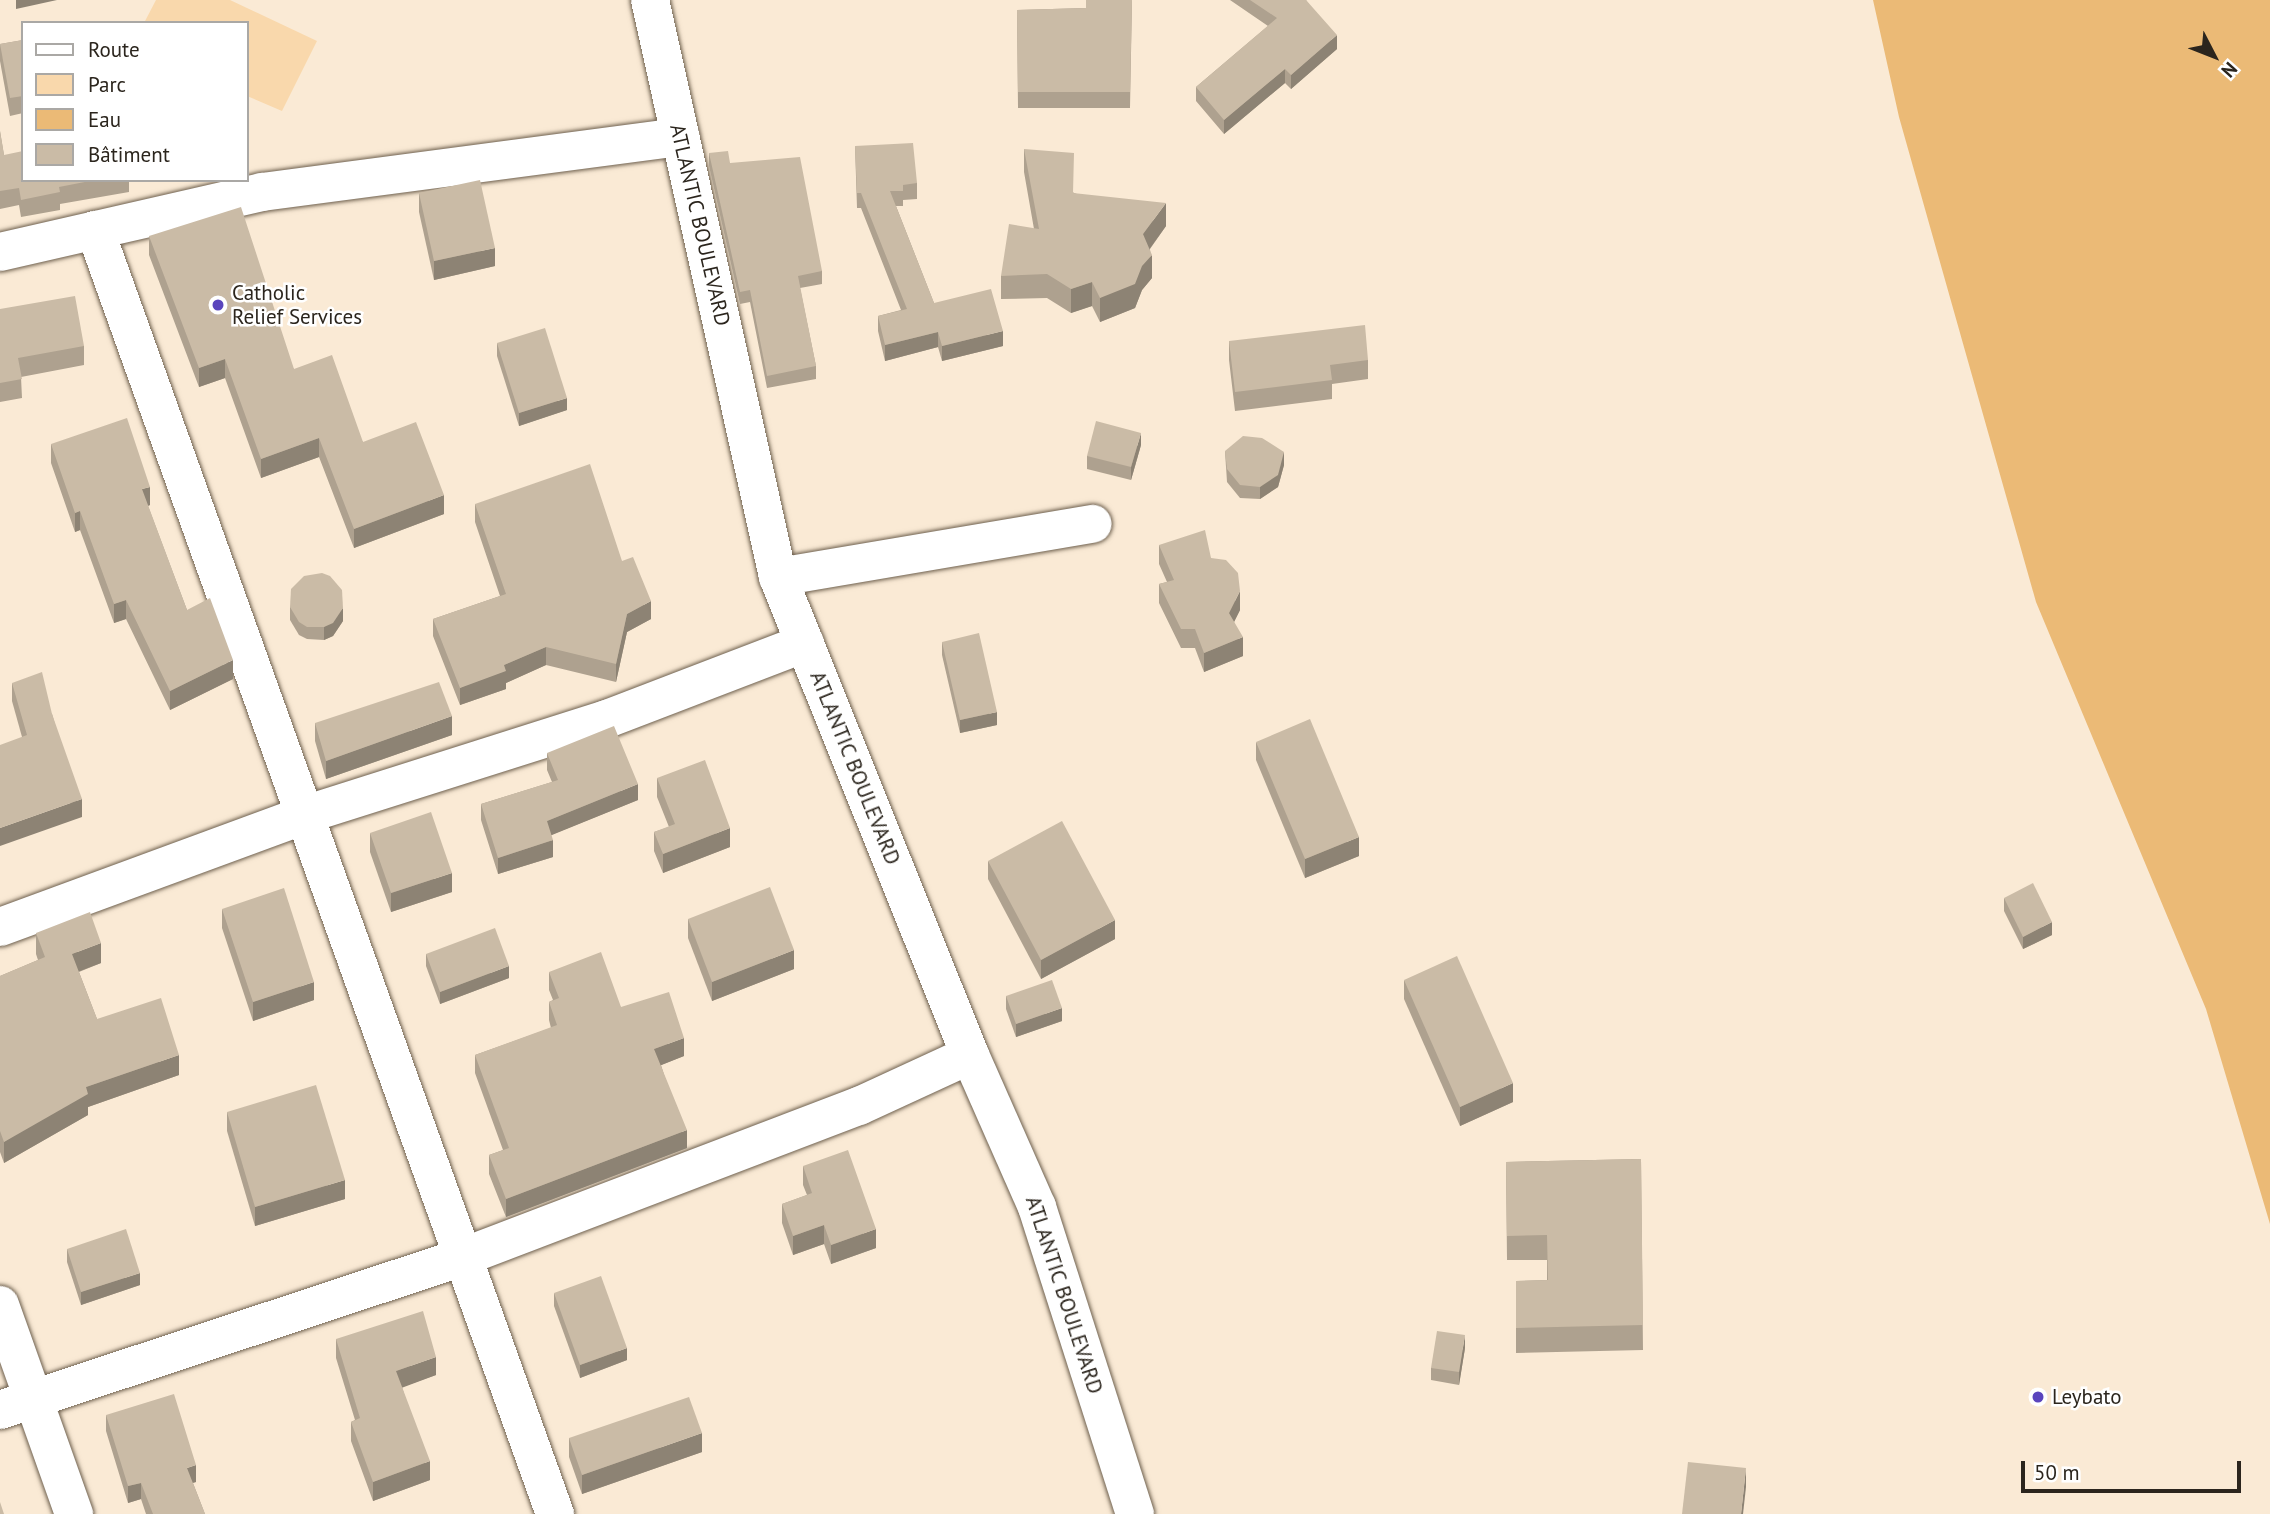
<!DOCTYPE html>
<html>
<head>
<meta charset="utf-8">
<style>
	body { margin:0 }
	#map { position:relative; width:2270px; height:1514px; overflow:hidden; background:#faead5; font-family:"PT Sans",sans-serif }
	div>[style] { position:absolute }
	.green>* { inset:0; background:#f9d8ac }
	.water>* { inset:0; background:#ebba76 }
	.roads { filter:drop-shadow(0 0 2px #6e604e) drop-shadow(0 0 2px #6e604e) }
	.minor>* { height:38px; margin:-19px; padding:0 19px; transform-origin:19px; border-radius:19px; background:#fff }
	.wall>* { inset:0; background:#aea18f }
	.shaded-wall>* { inset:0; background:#8d8374 }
	.building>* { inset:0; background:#cabba6 }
	.dots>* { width:19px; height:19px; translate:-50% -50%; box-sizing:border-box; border:4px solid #fff; border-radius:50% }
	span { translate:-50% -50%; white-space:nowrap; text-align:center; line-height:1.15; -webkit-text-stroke:5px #fff; paint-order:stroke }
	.street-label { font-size:21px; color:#2b251d }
	.poi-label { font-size:21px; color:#2b251d }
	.left { translate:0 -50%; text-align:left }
	.legend { position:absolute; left:21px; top:21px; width:228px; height:161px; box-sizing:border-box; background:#fff; border:2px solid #aaa8a5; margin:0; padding:9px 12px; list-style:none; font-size:21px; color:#2b251d }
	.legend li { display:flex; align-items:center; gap:14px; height:35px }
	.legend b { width:35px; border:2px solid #aaa8a5 }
	.north { position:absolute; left:2179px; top:21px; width:70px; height:70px; -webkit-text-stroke:5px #fff; paint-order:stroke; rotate:132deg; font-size:19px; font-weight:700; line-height:28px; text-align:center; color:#2b251d }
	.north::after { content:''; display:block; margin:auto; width:24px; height:32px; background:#2b251d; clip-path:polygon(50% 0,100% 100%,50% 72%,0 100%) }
	.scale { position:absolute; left:2021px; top:1461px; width:220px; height:32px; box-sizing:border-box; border:4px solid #2b251d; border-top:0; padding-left:9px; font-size:21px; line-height:24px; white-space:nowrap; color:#2b251d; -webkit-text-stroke:5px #fff; paint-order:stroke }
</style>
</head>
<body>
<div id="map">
	<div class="green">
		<div style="clip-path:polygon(156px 0,230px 0,317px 41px,282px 111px,247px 96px,247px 23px,144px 23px)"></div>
	</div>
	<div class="water">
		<div style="clip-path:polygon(1873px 0,2270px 0,2270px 1224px,2206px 1009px,2036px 602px,1899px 117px)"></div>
	</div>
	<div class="roads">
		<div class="minor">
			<div style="left:650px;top:0;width:591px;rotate:77.49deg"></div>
			<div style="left:778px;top:577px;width:515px;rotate:68.12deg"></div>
			<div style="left:970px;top:1055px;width:166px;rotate:66.2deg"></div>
			<div style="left:1037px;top:1207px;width:322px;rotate:72.3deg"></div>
			<div style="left:95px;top:230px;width:1364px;rotate:70.29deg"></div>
			<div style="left:0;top:252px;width:269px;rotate:-12.9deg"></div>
			<div style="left:262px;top:192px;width:422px;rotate:-7.5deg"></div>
			<div style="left:778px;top:577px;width:319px;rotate:-9.6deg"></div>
			<div style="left:0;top:927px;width:324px;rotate:-20.2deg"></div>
			<div style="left:304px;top:815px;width:318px;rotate:-17.6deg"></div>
			<div style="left:607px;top:719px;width:212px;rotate:-21deg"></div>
			<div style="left:0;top:1305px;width:222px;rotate:70.5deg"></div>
			<div style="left:0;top:1410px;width:488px;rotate:-18.3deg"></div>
			<div style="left:463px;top:1257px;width:424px;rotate:-20.9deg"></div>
			<div style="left:859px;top:1106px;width:122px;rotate:-24.7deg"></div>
		</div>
	</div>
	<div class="wall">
		<div style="clip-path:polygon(1132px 0,1130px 108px,1018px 108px,1017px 10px,1086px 8px)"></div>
		<div style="clip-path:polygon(1230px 0,1306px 0,1337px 49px,1291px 89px,1285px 83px,1224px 134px,1196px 101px,1196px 87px,1268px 26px)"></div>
		<div style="clip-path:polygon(23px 40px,23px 113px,10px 116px,0 61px,0 44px)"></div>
		<div style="clip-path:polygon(0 131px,4px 155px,23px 180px,129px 180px,129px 192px,60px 204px,60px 210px,21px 217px,19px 205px,0 209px)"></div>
		<div style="clip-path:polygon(855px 146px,917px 183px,917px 199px,903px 200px,903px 206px,896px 206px,934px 303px,1003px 346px,942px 361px,938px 347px,885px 361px,878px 331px,878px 316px,901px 310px,861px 208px,857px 208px)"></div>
		<div style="clip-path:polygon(1024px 149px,1074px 193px,1166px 226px,1150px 249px,1152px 278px,1142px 290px,1135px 308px,1100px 322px,1092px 306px,1071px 313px,1047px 298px,1001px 299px,1001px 276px,1034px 229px,1024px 172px)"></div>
		<div style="clip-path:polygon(709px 153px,730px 163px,822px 271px,822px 284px,800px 288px,816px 366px,816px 379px,767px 388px,750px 302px,740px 304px,709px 166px)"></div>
		<div style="clip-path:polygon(419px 193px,495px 266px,434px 280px,419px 212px)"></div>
		<div style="clip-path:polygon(149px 236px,294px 369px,363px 442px,444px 514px,354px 548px,319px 457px,261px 478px,225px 378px,199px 387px,149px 255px)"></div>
		<div style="clip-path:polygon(0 309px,84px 346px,84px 365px,21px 377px,22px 398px,0 402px)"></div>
		<div style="clip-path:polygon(1229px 341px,1368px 360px,1368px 379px,1332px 384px,1332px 399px,1235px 411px,1229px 360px)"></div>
		<div style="clip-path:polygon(497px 343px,567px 410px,519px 426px,497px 356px)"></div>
		<div style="clip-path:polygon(51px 444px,150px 505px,148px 506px,187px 610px,233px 679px,170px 710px,126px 619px,114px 623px,80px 530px,75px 532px,51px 463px)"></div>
		<div style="clip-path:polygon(1141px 445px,1131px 480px,1087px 469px,1087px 456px)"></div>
		<div style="clip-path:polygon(1225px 451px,1284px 465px,1278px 487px,1260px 499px,1240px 498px,1227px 482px)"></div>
		<div style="clip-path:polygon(475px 504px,622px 561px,651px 619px,627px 632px,616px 682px,546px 665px,506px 683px,506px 689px,460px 705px,433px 636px,433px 619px,500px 596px,475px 522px)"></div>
		<div style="clip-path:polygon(1159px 545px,1211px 558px,1240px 610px,1234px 622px,1243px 656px,1204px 672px,1195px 648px,1181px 648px,1159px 603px,1159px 584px,1167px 582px,1159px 564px)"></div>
		<div style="clip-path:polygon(290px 607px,343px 621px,333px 636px,324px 640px,307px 639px,299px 635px,290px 620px)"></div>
		<div style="clip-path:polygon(942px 642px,997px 725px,960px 733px,942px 655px)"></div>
		<div style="clip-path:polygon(12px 683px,52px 714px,82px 817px,22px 737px,12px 701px)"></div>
		<div style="clip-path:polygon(315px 723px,452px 735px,326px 779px,315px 741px)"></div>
		<div style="clip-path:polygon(1256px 742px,1359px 856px,1305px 878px,1256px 760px)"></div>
		<div style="clip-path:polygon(547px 753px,638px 800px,551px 835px,553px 857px,498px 874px,481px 820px,481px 804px,552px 782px,547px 770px)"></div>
		<div style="clip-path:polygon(657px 778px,730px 847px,663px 873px,654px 851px,654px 832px,669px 827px,657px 797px)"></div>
		<div style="clip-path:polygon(370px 833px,452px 892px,391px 912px,370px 852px)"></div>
		<div style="clip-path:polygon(988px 861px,1115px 939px,1041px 979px,988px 879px)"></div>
		<div style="clip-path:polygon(2004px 898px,2052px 935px,2023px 949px,2004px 911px)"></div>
		<div style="clip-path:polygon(222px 909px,314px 1000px,253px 1021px,222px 928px)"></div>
		<div style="clip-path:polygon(688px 919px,794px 969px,712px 1001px,688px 938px)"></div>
		<div style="clip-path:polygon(36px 933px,101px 963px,79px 972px,97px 1019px,179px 1075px,88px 1107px,88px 1115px,4px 1163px,0 1152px,0 976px,38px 960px,36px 954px)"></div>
		<div style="clip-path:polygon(426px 954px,509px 978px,440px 1004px,426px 966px)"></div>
		<div style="clip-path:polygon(549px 972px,621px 1007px,684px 1056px,661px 1065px,687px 1148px,506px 1217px,489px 1174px,489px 1155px,503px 1150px,475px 1073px,475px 1055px,551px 1028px,549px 1020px,549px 1002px,553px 1000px,549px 990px)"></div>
		<div style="clip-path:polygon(1404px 980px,1513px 1102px,1460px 1126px,1404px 999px)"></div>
		<div style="clip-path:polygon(1006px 996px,1062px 1021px,1016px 1037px,1006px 1009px)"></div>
		<div style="clip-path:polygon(227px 1112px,345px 1199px,255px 1226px,227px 1131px)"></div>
		<div style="clip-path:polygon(1641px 1159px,1643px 1350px,1516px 1353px,1516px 1281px,1547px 1280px,1547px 1260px,1507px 1260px,1506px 1162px)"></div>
		<div style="clip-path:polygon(803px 1166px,876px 1248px,831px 1264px,824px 1244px,793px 1255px,782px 1223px,782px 1204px,807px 1195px,803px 1185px)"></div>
		<div style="clip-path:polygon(67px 1249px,140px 1285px,81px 1305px,67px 1262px)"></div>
		<div style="clip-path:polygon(554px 1293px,627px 1360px,580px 1378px,554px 1306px)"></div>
		<div style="clip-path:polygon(336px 1339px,436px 1375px,402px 1387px,430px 1480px,373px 1501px,351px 1441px,351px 1422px,355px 1420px,336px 1358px)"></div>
		<div style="clip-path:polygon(1465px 1348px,1459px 1385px,1431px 1380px,1431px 1368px)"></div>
		<div style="clip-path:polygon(106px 1415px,196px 1482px,193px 1483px,205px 1514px,146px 1514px,141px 1499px,128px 1503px,106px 1431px)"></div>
		<div style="clip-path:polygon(569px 1438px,702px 1452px,582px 1494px,569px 1457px)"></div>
	</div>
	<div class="shaded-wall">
		<div style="clip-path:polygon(16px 0,57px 0,16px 9px)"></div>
		<div style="clip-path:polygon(1337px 35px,1337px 49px,1291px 89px,1291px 75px)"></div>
		<div style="clip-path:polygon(1285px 69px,1285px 83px,1224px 134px,1224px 120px)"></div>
		<div style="clip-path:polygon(1166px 203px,1166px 226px,1143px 258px,1143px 234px)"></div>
		<div style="clip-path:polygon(495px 248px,495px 266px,434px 280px,434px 261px)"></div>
		<div style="clip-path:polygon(1152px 255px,1152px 278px,1142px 290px,1135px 308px,1100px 322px,1100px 298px)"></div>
		<div style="clip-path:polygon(1092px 282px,1092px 306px,1071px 313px,1071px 289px)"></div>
		<div style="clip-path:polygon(1003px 331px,1003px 346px,942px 361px,942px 346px)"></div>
		<div style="clip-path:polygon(938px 332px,938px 347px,885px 361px,885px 345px)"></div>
		<div style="clip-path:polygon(225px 359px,225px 378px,199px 387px,199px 368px)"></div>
		<div style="clip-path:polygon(567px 398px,567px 410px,519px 426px,519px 413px)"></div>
		<div style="clip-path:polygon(1141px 433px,1141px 445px,1131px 480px,1131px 467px)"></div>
		<div style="clip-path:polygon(319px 438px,319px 457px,261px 478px,261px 459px)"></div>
		<div style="clip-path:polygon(1284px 452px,1284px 465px,1278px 487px,1260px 499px,1260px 487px)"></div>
		<div style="clip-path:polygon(150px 487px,150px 505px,142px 508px,142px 489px)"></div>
		<div style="clip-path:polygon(444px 495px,444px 514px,354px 548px,354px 529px)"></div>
		<div style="clip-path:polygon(80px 511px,80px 530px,75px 532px,75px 513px)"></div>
		<div style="clip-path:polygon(1240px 591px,1240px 610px,1229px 632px,1229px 613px)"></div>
		<div style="clip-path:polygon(126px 600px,126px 619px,114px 623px,114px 604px)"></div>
		<div style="clip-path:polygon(651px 601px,651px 619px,627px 632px,616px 682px,616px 664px,627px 614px)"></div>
		<div style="clip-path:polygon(343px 608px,343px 621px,333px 636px,324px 640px,324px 627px)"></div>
		<div style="clip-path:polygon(1243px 637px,1243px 656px,1204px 672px,1204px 653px)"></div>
		<div style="clip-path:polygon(546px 647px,546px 665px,506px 683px,506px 689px,460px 705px,460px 688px,504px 665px)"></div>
		<div style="clip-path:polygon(233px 660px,233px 679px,170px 710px,170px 691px)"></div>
		<div style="clip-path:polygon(997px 712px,997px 725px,960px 733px,960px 720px)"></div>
		<div style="clip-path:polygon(452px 716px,452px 735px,326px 779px,326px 761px)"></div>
		<div style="clip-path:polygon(638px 784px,638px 800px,547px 837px,547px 821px)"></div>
		<div style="clip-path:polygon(82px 799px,82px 817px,0 846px,0 828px)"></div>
		<div style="clip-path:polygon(730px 828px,730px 847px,663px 873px,663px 854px)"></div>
		<div style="clip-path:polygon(1359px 837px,1359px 856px,1305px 878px,1305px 859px)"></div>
		<div style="clip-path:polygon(553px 840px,553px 857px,498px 874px,498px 858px)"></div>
		<div style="clip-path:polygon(452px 873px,452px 892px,391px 912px,391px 893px)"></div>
		<div style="clip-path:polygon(1115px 920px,1115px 939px,1041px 979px,1041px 960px)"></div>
		<div style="clip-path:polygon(2052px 922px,2052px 935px,2023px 949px,2023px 937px)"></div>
		<div style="clip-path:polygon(101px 943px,101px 963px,72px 974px,72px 954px)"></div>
		<div style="clip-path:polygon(794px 950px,794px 969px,712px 1001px,712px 982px)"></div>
		<div style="clip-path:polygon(509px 966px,509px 978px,440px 1004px,440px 992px)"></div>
		<div style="clip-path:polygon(314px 982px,314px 1000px,253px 1021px,253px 1002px)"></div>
		<div style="clip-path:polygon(1062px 1008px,1062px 1021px,1016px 1037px,1016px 1024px)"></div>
		<div style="clip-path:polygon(684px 1038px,684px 1056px,654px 1068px,654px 1049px)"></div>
		<div style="clip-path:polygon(179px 1055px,179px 1075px,88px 1107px,88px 1115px,4px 1163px,4px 1142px,86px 1087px)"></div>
		<div style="clip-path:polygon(1513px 1083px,1513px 1102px,1460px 1126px,1460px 1107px)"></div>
		<div style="clip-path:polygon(687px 1130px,687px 1148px,506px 1217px,506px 1199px)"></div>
		<div style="clip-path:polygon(345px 1180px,345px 1199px,255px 1226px,255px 1207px)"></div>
		<div style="clip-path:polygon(824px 1225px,824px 1244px,793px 1255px,793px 1236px)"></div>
		<div style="clip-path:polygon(876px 1229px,876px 1248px,831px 1264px,831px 1245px)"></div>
		<div style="clip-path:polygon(140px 1273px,140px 1285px,81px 1305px,81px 1292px)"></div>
		<div style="clip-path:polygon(1465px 1335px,1465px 1348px,1459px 1385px,1459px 1372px)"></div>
		<div style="clip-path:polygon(627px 1348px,627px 1360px,580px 1378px,580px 1365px)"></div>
		<div style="clip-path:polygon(436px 1357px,436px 1375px,396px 1390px,396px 1371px)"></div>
		<div style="clip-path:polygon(702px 1433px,702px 1452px,582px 1494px,582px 1475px)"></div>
		<div style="clip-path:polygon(430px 1461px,430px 1480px,373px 1501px,373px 1482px)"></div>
		<div style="clip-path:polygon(196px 1465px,196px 1482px,187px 1484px,187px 1468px)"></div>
		<div style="clip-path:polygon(1746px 1468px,1746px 1487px,1743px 1514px,1741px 1514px)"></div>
		<div style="clip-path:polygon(141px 1483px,141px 1499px,128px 1503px,128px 1486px)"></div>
	</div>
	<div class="building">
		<div style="clip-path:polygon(1086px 0,1132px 0,1130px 92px,1018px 92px,1017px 10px,1086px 8px)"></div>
		<div style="clip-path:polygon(1250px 0,1306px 0,1337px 35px,1291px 75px,1285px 69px,1224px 120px,1196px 87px,1277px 18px)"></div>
		<div style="clip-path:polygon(23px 40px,23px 96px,10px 98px,0 44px)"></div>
		<div style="clip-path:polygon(0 131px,4px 155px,23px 151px,23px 180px,95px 180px,59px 187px,60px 192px,21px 200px,19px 188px,0 191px)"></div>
		<div style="clip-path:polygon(913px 143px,917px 183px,903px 185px,903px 191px,890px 191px,934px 303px,991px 289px,1003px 331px,942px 346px,938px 332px,885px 345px,878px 316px,907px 309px,861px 193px,857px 193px,855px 146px)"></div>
		<div style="clip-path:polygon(1024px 149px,1074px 153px,1073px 193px,1166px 203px,1143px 234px,1152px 255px,1142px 266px,1135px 284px,1100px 298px,1092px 282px,1071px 289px,1047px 274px,1001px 276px,1009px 224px,1039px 229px)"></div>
		<div style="clip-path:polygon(728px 151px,730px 163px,800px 157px,822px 271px,798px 276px,816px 366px,767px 376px,750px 290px,740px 292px,709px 153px)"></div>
		<div style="clip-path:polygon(480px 180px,495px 248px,434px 261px,419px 193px)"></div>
		<div style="clip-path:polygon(241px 207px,294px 369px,332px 355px,363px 442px,416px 422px,444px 495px,354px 529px,319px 438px,261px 459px,225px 359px,199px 368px,149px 236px)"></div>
		<div style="clip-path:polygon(75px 296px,84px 346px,18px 358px,22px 379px,0 383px,0 309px)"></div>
		<div style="clip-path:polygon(1365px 325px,1368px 360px,1330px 365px,1332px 380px,1235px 392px,1229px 341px)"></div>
		<div style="clip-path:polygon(545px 328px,567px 398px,519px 413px,497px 343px)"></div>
		<div style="clip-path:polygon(127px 418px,150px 487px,142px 489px,187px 610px,210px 598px,233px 660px,170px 691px,126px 600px,114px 604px,80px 511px,75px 513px,51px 444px)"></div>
		<div style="clip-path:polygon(1096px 421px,1141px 433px,1131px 467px,1087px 456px)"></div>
		<div style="clip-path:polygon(1243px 436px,1262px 438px,1284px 452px,1278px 475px,1260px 487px,1240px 485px,1227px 469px,1225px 451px)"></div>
		<div style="clip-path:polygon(590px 464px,622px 561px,633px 557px,651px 601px,627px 614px,616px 664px,546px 647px,504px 665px,506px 671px,460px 688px,433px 619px,506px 594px,475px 504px)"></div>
		<div style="clip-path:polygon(1205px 530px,1211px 558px,1226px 560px,1238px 573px,1240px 591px,1229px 613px,1243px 637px,1204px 653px,1195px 629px,1181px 629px,1159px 584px,1174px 580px,1159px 545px)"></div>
		<div style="clip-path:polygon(322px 573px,330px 576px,342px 590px,343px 608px,333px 623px,324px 627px,307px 627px,299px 622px,290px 607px,291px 589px,304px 576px)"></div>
		<div style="clip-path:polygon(979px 633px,997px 712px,960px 720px,942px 642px)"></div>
		<div style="clip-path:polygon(42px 672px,52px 714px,82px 799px,0 828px,0 745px,27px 735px,12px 683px)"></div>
		<div style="clip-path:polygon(439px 682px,452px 716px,326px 761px,315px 723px)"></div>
		<div style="clip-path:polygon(1310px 719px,1359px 837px,1305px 859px,1256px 742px)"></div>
		<div style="clip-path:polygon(614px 726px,638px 784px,547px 821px,553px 840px,498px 858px,481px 804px,558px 780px,547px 753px)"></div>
		<div style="clip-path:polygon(705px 760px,730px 828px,663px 854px,654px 832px,675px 824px,657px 778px)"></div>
		<div style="clip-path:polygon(431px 812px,452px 873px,391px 893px,370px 833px)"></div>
		<div style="clip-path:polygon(1062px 821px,1115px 920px,1041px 960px,988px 861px)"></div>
		<div style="clip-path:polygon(2033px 883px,2052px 922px,2023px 937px,2004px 898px)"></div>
		<div style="clip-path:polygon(770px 887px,794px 950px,712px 982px,688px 919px)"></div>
		<div style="clip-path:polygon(284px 888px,314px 982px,253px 1002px,222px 909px)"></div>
		<div style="clip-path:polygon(90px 912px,101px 943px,72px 954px,97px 1019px,161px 998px,179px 1055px,86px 1087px,88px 1094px,4px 1142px,0 1131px,0 976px,45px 957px,36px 933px)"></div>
		<div style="clip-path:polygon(495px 928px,509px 966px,440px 992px,426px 954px)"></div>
		<div style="clip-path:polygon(601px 952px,621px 1007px,669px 992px,684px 1038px,654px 1049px,687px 1130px,506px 1199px,489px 1155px,509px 1148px,475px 1055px,557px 1025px,549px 1002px,559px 998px,549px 972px)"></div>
		<div style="clip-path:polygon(1457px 956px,1513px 1083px,1460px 1107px,1404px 980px)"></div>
		<div style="clip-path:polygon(1052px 980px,1062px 1008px,1016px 1024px,1006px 996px)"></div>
		<div style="clip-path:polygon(316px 1085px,345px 1180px,255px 1207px,227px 1112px)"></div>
		<div style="clip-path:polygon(848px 1150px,876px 1229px,831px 1245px,824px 1225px,793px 1236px,782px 1204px,812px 1193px,803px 1166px)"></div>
		<div style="clip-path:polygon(1641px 1159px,1643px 1325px,1516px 1328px,1516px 1281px,1548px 1280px,1547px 1235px,1507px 1236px,1506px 1162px)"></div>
		<div style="clip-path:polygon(126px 1229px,140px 1273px,81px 1292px,67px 1249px)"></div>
		<div style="clip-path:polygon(601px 1276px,627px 1348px,580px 1365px,554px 1293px)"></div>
		<div style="clip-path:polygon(423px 1311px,436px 1357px,396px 1371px,430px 1461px,373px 1482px,351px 1422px,360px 1418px,336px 1339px)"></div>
		<div style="clip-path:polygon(1437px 1331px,1465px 1335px,1459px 1372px,1431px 1368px)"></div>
		<div style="clip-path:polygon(174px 1394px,196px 1465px,187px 1468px,205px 1514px,153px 1514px,141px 1483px,128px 1486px,106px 1415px)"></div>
		<div style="clip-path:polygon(689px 1397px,702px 1433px,582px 1475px,569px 1438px)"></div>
		<div style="clip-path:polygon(1688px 1462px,1746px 1468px,1741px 1514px,1682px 1514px)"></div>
		<div style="clip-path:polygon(0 1502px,4px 1514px,0 1514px)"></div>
	</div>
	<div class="dots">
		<div style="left:218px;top:305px;background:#5a45bd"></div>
		<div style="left:2038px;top:1397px;background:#5a45bd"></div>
	</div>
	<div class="street-label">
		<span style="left:700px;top:225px;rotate:77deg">ATLANTIC BOULEVARD</span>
		<span style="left:855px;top:768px;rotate:68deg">ATLANTIC BOULEVARD</span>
		<span style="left:1064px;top:1295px;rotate:72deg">ATLANTIC BOULEVARD</span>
	</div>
	<div class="poi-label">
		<span class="left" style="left:232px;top:305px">Catholic<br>Relief Services</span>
		<span class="left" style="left:2052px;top:1397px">Leybato</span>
	</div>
	<ul class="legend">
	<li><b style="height:9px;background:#fff"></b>Route</li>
	<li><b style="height:19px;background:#f9d8ac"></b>Parc</li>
	<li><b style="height:19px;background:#ebba76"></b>Eau</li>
	<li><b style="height:19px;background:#cabba6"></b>Bâtiment</li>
	</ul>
	<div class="north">N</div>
	<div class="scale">50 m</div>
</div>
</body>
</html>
